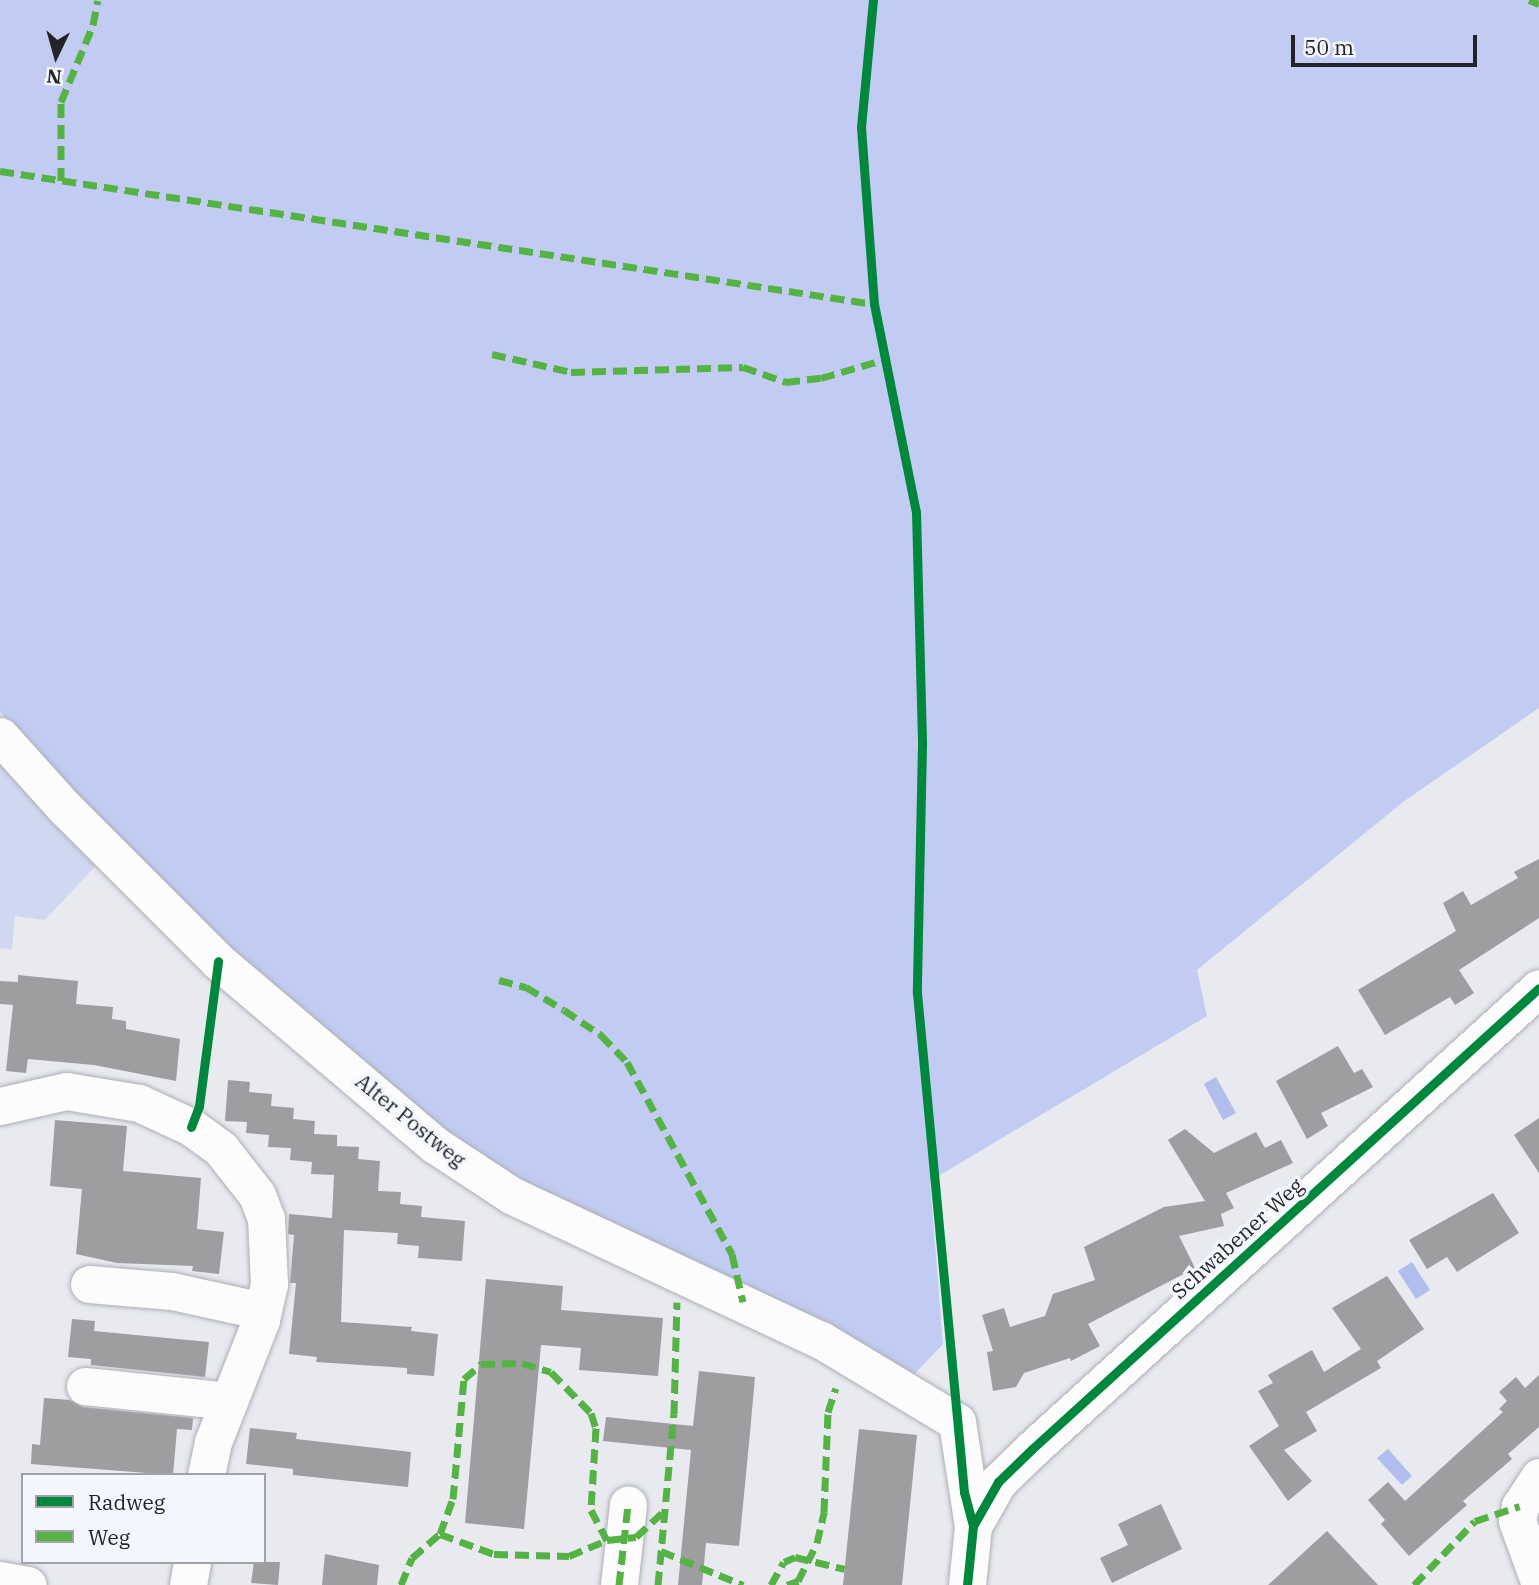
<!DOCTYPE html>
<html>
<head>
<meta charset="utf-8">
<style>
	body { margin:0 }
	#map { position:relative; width:1539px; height:1585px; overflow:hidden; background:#e8eaf0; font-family:"IBM Plex Serif",serif }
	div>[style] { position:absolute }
	.green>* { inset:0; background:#d0d7f1 }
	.forest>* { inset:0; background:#c2ccf2 }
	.water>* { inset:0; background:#b1bdec }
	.building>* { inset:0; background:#9e9d9f }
	.roads { filter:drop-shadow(0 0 2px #adafb3) drop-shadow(0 0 2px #adafb3) }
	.minor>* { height:37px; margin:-18.5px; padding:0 18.5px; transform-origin:18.5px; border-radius:18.5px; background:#fcfcfd }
	.quiet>* { height:7px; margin-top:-3.5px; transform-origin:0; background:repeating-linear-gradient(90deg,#55b245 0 14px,transparent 0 21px) }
	.cycleway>* { height:9px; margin:-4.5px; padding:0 4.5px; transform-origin:4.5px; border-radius:4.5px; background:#00873e }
	span { translate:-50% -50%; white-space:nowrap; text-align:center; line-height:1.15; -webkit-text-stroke:7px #f4f6fd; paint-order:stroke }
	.street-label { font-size:21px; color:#232428 }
	.legend { position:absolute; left:21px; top:1473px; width:245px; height:91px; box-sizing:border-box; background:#f4f6fd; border:2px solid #a0a2a8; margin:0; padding:9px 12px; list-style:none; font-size:21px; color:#232428 }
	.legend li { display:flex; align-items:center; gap:14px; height:35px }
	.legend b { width:35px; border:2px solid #a0a2a8 }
	.north { position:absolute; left:21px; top:21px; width:70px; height:70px; -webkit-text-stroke:5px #f4f6fd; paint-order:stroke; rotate:185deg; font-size:19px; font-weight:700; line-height:28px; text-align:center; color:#232428 }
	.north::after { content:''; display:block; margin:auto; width:24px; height:32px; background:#232428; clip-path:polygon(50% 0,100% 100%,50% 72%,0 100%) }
	.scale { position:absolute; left:1291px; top:35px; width:186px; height:32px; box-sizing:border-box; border:4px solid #232428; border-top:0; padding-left:9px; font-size:21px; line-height:24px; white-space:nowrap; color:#232428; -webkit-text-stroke:5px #f4f6fd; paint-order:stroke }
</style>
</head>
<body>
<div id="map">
	<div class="green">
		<div style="clip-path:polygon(0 749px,102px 859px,45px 920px,15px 916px,12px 949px,0 948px)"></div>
	</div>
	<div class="forest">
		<div style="clip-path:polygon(0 0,1539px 0,1539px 708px,1403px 802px,1197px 970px,1207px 1016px,930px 1181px,943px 1344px,907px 1382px,513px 1185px,407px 1107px,214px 940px,0 712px)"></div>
	</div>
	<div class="water">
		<div style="clip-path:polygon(1216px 1077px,1236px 1113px,1223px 1120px,1204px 1084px)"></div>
		<div style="clip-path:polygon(1412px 1262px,1430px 1290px,1416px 1299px,1398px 1271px)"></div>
		<div style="clip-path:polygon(1388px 1449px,1412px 1476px,1402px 1485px,1377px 1458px)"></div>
	</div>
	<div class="building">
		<div style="clip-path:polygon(1539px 859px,1539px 918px,1459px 970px,1474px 993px,1455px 1005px,1450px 997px,1385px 1035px,1358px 990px,1456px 931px,1443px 903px,1463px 891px,1471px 905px,1518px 878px,1514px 872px)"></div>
		<div style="clip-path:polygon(18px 975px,78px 981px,76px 1004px,113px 1007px,112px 1019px,126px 1021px,126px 1029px,180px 1039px,176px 1081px,94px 1065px,28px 1059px,26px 1073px,6px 1071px,13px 1005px,0 1004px,0 981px,18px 982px)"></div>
		<div style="clip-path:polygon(1338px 1046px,1354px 1073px,1362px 1069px,1373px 1087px,1321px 1113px,1328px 1126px,1307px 1139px,1276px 1081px)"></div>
		<div style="clip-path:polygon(228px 1080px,250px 1082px,249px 1092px,272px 1094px,271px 1106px,294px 1108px,293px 1119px,315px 1121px,314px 1134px,337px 1135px,337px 1146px,359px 1147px,358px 1159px,380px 1161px,378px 1191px,401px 1192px,400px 1204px,422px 1206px,421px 1217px,465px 1221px,462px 1261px,418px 1258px,419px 1246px,397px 1244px,398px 1233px,344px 1230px,341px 1322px,412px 1327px,411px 1331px,438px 1334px,434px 1376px,407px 1374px,407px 1368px,316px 1362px,317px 1357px,289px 1354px,296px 1283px,290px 1283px,294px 1235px,288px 1234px,289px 1214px,332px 1218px,334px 1175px,311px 1174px,312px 1162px,290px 1160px,291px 1148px,268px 1147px,269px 1135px,246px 1133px,247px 1122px,225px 1121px)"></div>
		<div style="clip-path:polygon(1539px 1118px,1539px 1173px,1514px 1135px)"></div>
		<div style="clip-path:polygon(55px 1120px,127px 1126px,123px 1171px,201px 1178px,197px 1229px,224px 1232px,219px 1274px,192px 1271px,193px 1266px,117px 1263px,76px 1254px,82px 1189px,50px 1186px)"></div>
		<div style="clip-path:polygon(1185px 1129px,1214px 1153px,1256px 1132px,1265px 1148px,1281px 1140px,1293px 1163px,1226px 1193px,1234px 1208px,1221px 1214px,1224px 1226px,1179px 1236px,1195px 1268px,1088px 1324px,1100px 1346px,1071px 1361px,1070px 1358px,1024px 1373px,1016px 1387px,993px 1391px,987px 1352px,993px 1351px,982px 1315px,1004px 1308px,1010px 1327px,1045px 1316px,1053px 1294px,1095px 1280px,1084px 1247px,1164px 1207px,1205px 1201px,1168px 1140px)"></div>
		<div style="clip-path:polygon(1493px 1193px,1519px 1233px,1457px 1272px,1447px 1257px,1427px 1269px,1409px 1240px)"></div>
		<div style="clip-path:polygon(1387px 1276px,1424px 1329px,1377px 1361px,1381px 1368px,1306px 1412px,1317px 1431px,1284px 1450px,1312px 1481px,1288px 1501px,1249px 1446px,1279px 1426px,1258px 1391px,1273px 1383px,1268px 1375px,1312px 1350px,1324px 1372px,1361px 1349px,1332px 1308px)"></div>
		<div style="clip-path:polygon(486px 1279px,563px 1286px,561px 1310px,663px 1318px,658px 1376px,579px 1370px,581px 1348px,541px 1345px,524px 1529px,465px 1523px)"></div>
		<div style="clip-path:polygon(72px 1319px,95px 1321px,94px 1331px,209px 1342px,205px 1377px,91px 1365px,91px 1359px,68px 1357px)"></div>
		<div style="clip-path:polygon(699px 1371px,755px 1377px,750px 1433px,739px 1546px,706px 1543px,702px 1585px,678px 1585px,691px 1450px,603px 1441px,606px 1417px,693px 1426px)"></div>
		<div style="clip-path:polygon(1539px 1375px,1539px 1427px,1508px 1454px,1512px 1459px,1463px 1501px,1467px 1505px,1409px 1556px,1381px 1524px,1385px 1520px,1368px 1500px,1388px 1482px,1405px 1501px,1503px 1412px,1499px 1409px,1507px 1401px,1499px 1392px,1516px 1377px,1525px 1388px)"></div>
		<div style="clip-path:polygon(44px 1398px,70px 1400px,83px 1407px,193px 1418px,192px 1430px,177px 1429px,173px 1475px,31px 1464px,32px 1444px,40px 1445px)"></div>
		<div style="clip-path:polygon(250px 1428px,297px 1433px,296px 1439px,411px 1452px,408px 1487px,293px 1475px,293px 1469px,246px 1464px)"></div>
		<div style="clip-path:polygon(859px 1429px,917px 1435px,902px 1585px,843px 1585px)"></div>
		<div style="clip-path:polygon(1161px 1504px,1182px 1549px,1112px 1583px,1100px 1558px,1128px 1545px,1118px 1524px)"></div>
		<div style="clip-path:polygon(1327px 1531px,1378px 1585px,1268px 1585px)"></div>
		<div style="clip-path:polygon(325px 1554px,379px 1565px,377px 1585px,322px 1585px)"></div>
		<div style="clip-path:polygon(254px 1562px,280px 1562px,278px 1585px,251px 1583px)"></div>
	</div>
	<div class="roads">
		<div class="minor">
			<div style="left:0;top:736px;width:96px;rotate:48deg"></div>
			<div style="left:64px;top:807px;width:218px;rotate:45deg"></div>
			<div style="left:218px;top:961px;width:285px;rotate:40.3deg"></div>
			<div style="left:435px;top:1145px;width:91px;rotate:33.3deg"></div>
			<div style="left:511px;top:1195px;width:342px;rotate:25.1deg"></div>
			<div style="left:821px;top:1340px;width:159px;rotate:31.1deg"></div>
			<div style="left:957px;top:1422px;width:105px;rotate:81.3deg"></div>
			<div style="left:973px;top:1526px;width:59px;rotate:95.8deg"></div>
			<div style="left:0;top:1106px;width:68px;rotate:-12.8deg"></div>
			<div style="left:66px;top:1091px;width:74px;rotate:9.3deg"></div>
			<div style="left:139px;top:1103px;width:57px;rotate:24.8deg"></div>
			<div style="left:191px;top:1127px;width:37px;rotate:36deg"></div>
			<div style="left:221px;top:1149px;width:58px;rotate:52deg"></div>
			<div style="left:257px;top:1195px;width:25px;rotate:69deg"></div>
			<div style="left:266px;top:1218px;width:66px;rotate:87.4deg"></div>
			<div style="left:269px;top:1284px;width:37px;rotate:103deg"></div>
			<div style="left:261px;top:1320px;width:131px;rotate:111.5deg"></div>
			<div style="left:213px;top:1442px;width:34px;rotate:102deg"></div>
			<div style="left:89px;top:1284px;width:83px;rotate:4.8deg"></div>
			<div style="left:172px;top:1291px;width:93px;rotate:12.4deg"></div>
			<div style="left:85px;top:1386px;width:145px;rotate:5.9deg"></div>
			<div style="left:1539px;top:1477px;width:35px;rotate:123deg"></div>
			<div style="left:1520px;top:1506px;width:15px;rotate:101deg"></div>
			<div style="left:1517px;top:1521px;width:64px;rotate:69.9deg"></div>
			<div style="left:973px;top:1526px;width:51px;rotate:-60.4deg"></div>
			<div style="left:998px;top:1482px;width:47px;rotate:-44.1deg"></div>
			<div style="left:1032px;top:1449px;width:685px;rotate:-42.28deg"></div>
			<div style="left:0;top:1580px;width:28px;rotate:10deg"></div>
			<div style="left:188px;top:1585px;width:23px;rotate:-80deg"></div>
			<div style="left:619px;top:1585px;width:81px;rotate:-83.6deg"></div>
		</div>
	</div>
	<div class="quiet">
		<div style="left:1529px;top:0;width:11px;rotate:22deg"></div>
		<div style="left:0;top:171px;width:884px;rotate:8.65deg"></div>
		<div style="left:61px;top:181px;width:79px;rotate:-90deg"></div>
		<div style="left:61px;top:102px;width:83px;rotate:-67.4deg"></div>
		<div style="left:93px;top:25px;width:25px;rotate:-79deg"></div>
		<div style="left:492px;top:354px;width:81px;rotate:12.8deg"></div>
		<div style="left:571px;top:372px;width:172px;rotate:-1.7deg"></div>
		<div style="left:743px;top:367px;width:46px;rotate:19.2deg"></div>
		<div style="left:786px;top:382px;width:35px;rotate:-7deg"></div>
		<div style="left:821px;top:378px;width:68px;rotate:-16.3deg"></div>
		<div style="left:499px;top:980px;width:28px;rotate:15deg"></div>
		<div style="left:526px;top:987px;width:44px;rotate:31.2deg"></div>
		<div style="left:564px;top:1010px;width:45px;rotate:34deg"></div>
		<div style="left:601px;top:1035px;width:37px;rotate:46deg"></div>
		<div style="left:627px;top:1062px;width:219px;rotate:61.3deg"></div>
		<div style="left:732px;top:1254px;width:49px;rotate:77.1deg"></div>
		<div style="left:440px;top:1534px;width:37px;rotate:-70deg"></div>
		<div style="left:453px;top:1499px;width:121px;rotate:-84.8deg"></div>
		<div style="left:464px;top:1379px;width:23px;rotate:-41deg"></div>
		<div style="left:481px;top:1364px;width:41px;rotate:-1.4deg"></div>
		<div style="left:522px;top:1363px;width:30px;rotate:17deg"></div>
		<div style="left:551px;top:1372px;width:57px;rotate:45.7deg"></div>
		<div style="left:591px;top:1413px;width:16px;rotate:72deg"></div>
		<div style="left:596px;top:1428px;width:82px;rotate:93.5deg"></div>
		<div style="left:591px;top:1510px;width:34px;rotate:62deg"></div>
		<div style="left:661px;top:1551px;width:89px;rotate:22.5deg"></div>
		<div style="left:401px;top:1585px;width:29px;rotate:-68deg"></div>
		<div style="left:412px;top:1558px;width:37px;rotate:-41deg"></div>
		<div style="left:440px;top:1534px;width:58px;rotate:20.3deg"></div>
		<div style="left:494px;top:1554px;width:75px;rotate:1.5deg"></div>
		<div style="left:569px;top:1556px;width:41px;rotate:-22.8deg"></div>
		<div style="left:607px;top:1540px;width:29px;rotate:-6deg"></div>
		<div style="left:636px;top:1537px;width:37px;rotate:-43deg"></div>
		<div style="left:619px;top:1585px;width:81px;rotate:-83.6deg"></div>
		<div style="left:658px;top:1585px;width:172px;rotate:-84.7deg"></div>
		<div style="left:674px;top:1414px;width:112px;rotate:-88.5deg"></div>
		<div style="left:771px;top:1585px;width:26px;rotate:-61deg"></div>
		<div style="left:784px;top:1562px;width:12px;rotate:-24deg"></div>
		<div style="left:795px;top:1557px;width:51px;rotate:13.5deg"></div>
		<div style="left:787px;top:1585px;width:12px;rotate:-20deg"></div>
		<div style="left:798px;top:1581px;width:42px;rotate:-63.4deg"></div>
		<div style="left:817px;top:1543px;width:32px;rotate:-77deg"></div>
		<div style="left:824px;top:1512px;width:100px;rotate:-87.7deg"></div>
		<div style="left:828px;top:1412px;width:25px;rotate:-72deg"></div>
		<div style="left:1414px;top:1585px;width:88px;rotate:-46.4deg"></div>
		<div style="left:1475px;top:1521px;width:47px;rotate:-18.4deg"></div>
	</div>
	<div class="cycleway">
		<div style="left:873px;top:0;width:128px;rotate:95.4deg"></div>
		<div style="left:861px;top:127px;width:177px;rotate:85.8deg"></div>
		<div style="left:874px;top:304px;width:212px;rotate:78.6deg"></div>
		<div style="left:916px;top:512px;width:232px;rotate:88.5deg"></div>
		<div style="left:922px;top:744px;width:249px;rotate:91.2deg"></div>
		<div style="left:917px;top:993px;width:501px;rotate:84.62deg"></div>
		<div style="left:964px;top:1492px;width:35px;rotate:75deg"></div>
		<div style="left:973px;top:1526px;width:59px;rotate:95.8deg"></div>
		<div style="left:191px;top:1127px;width:22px;rotate:-69deg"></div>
		<div style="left:199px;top:1106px;width:146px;rotate:-82.5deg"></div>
		<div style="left:973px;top:1526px;width:51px;rotate:-60.4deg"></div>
		<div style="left:998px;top:1482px;width:47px;rotate:-44.1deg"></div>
		<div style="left:1032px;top:1449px;width:685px;rotate:-42.28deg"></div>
	</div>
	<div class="street-label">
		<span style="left:411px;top:1120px;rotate:39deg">Alter Postweg</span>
		<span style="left:1237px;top:1238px;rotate:-42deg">Schwabener Weg</span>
	</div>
	<ul class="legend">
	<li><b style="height:9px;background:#00873e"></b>Radweg</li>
	<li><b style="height:9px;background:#55b245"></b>Weg</li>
	</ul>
	<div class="north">N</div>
	<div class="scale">50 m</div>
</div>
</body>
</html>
